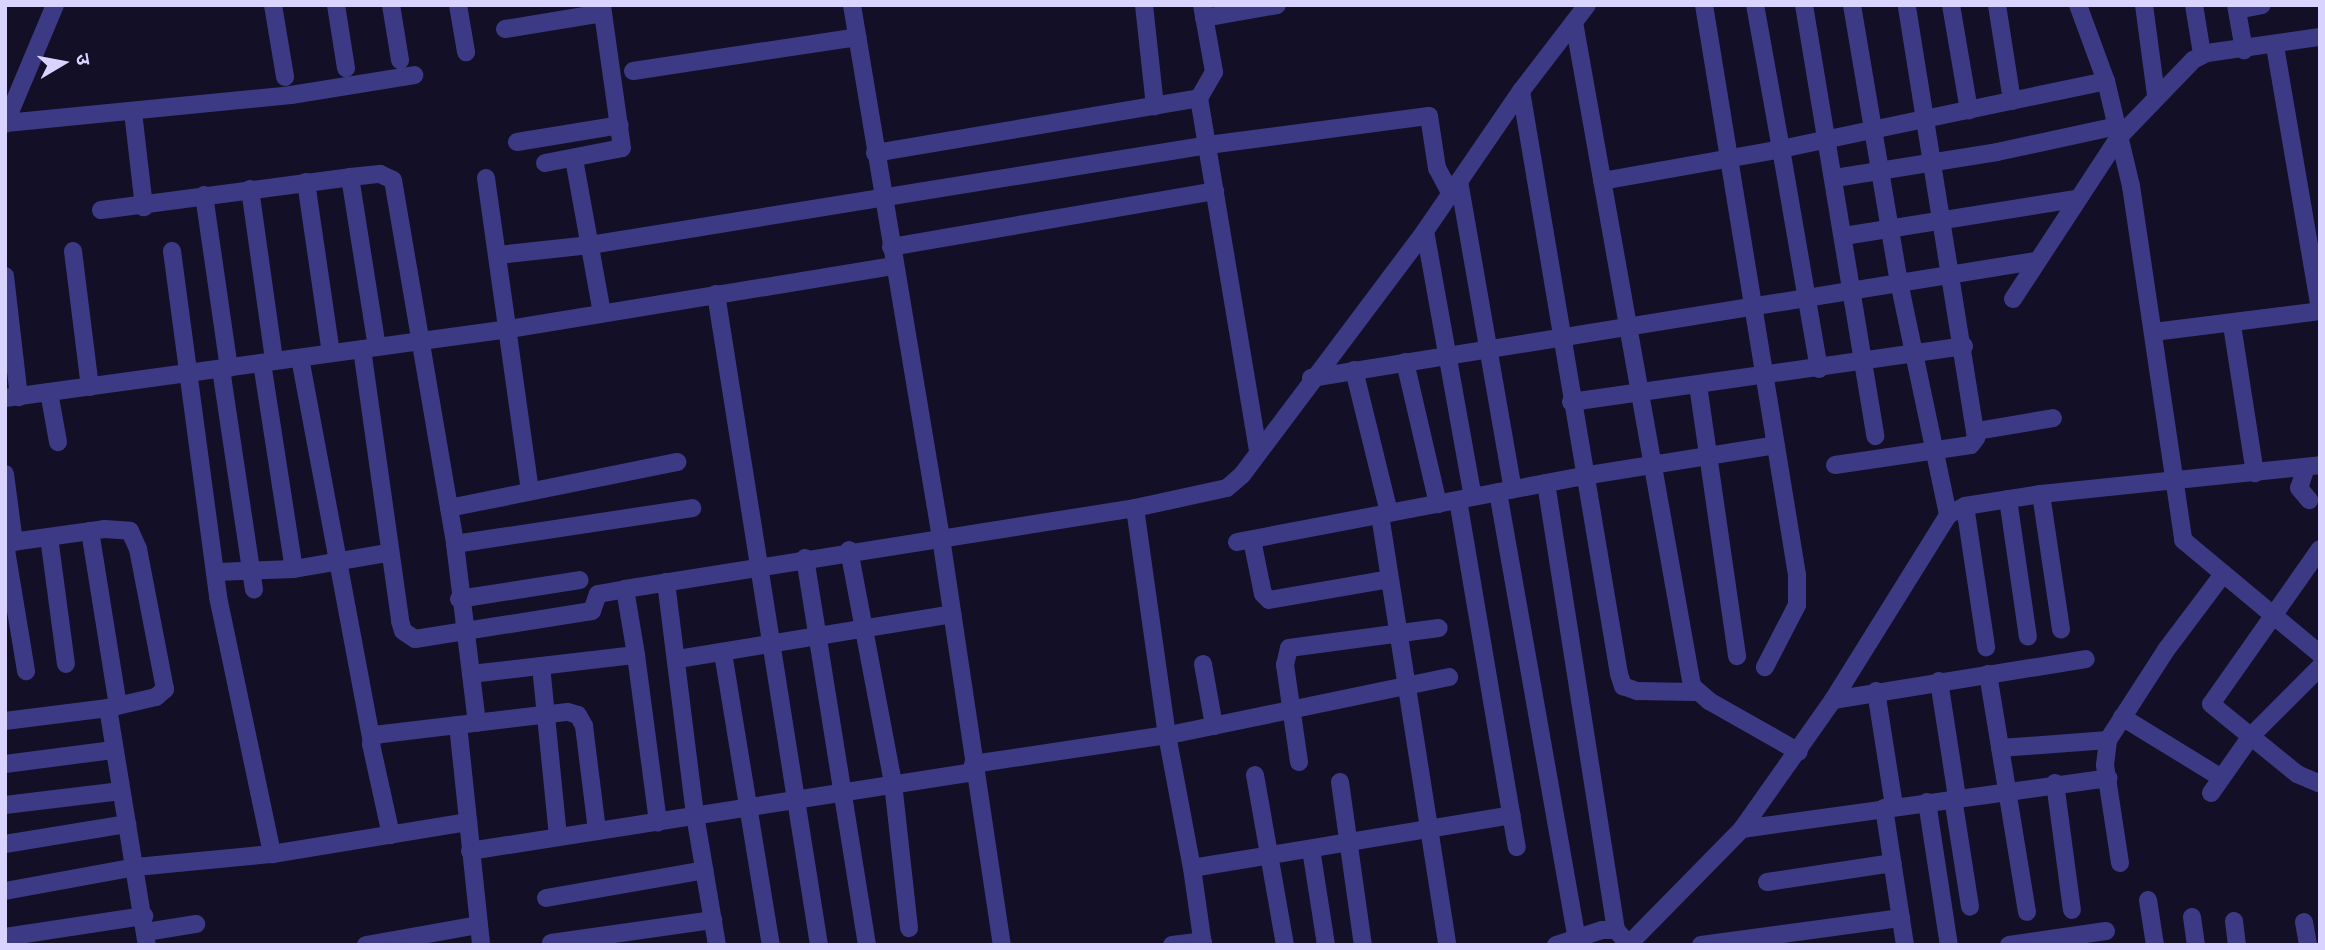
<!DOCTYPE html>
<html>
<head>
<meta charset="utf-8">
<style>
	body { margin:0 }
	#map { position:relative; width:2325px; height:950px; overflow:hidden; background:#130f26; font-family:"Golos Text","Noto Sans Devanagari",sans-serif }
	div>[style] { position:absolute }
	.minor>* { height:18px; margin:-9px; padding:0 9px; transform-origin:9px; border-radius:9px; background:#3d3a85 }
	span { translate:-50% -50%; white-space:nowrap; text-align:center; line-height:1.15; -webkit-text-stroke:7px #130f26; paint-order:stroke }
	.frame { position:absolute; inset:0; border:7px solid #d9d4ff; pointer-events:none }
	.north { position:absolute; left:28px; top:28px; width:70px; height:70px; -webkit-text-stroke:5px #130f26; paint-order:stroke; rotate:80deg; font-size:19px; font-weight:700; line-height:28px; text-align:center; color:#d9d4ff }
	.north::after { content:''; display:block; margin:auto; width:24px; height:32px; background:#d9d4ff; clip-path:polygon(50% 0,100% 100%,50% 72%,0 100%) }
</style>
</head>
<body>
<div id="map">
	<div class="minor">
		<div style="left:273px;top:5px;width:73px;rotate:80.5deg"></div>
		<div style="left:336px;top:5px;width:64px;rotate:81deg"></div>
		<div style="left:391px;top:5px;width:56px;rotate:80.7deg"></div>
		<div style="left:458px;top:5px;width:48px;rotate:80.3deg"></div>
		<div style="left:852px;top:5px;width:540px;rotate:80.52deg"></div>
		<div style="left:941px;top:538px;width:412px;rotate:81.5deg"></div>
		<div style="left:1144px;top:5px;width:102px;rotate:83.8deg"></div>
		<div style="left:1202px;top:5px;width:68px;rotate:79.8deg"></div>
		<div style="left:1214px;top:72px;width:30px;rotate:120deg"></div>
		<div style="left:1199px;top:98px;width:358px;rotate:80.5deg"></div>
		<div style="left:1704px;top:5px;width:578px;rotate:80.73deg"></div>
		<div style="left:1797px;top:575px;width:30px;rotate:90deg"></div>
		<div style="left:1797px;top:605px;width:70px;rotate:117.3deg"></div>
		<div style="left:1804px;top:5px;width:437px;rotate:80.6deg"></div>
		<div style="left:1852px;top:5px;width:281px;rotate:80.4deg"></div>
		<div style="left:1899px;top:282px;width:238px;rotate:78.1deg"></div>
		<div style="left:1951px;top:5px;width:107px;rotate:80.3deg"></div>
		<div style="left:1997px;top:5px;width:97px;rotate:81.1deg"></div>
		<div style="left:2078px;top:5px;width:81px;rotate:69.8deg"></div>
		<div style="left:2106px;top:81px;width:108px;rotate:76.6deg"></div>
		<div style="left:2131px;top:186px;width:358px;rotate:81.6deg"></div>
		<div style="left:2183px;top:540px;width:178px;rotate:39.8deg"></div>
		<div style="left:2144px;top:5px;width:91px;rotate:82.4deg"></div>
		<div style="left:2194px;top:5px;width:50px;rotate:80.7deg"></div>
		<div style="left:2236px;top:5px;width:46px;rotate:79.9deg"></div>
		<div style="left:2237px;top:10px;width:25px;rotate:-11deg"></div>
		<div style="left:1204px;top:18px;width:74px;rotate:-10.1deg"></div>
		<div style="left:1574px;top:22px;width:674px;rotate:79.92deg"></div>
		<div style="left:1692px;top:686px;width:23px;rotate:41deg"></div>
		<div style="left:1709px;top:701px;width:103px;rotate:29.5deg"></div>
		<div style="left:505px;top:29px;width:99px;rotate:-9.3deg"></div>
		<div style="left:2275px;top:46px;width:267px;rotate:80.3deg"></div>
		<div style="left:633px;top:71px;width:227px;rotate:-8.6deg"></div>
		<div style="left:1521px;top:91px;width:591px;rotate:80.46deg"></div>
		<div style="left:1619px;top:674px;width:13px;rotate:72deg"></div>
		<div style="left:1623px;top:686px;width:15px;rotate:20deg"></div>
		<div style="left:1637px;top:691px;width:59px;rotate:1deg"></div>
		<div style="left:133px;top:112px;width:96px;rotate:83.4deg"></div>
		<div style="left:6px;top:123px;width:286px;rotate:-5.6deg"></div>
		<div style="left:291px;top:95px;width:125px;rotate:-9.2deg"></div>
		<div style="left:5px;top:124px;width:129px;rotate:-67.2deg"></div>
		<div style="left:517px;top:142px;width:104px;rotate:-9.4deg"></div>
		<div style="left:875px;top:153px;width:329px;rotate:-9.6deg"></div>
		<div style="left:574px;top:159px;width:157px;rotate:79.7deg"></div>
		<div style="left:545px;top:163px;width:78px;rotate:-11deg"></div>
		<div style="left:622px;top:148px;width:144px;rotate:-98deg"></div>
		<div style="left:350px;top:177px;width:172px;rotate:81deg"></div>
		<div style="left:486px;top:178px;width:316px;rotate:82deg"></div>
		<div style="left:1835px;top:178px;width:164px;rotate:-9.1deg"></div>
		<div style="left:1997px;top:152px;width:123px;rotate:-12.2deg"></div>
		<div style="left:1459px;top:181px;width:313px;rotate:80.1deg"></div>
		<div style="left:1602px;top:181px;width:182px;rotate:-10.1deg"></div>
		<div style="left:1781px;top:149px;width:146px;rotate:-100.2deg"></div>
		<div style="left:306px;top:182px;width:173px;rotate:81.7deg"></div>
		<div style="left:250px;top:189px;width:173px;rotate:82deg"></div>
		<div style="left:204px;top:195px;width:175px;rotate:81.8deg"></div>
		<div style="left:101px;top:210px;width:251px;rotate:-7.5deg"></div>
		<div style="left:350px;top:177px;width:30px;rotate:-6deg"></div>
		<div style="left:380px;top:174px;width:14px;rotate:25deg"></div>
		<div style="left:393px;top:180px;width:369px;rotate:80.3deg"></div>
		<div style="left:455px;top:544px;width:180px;rotate:83deg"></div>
		<div style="left:1425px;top:231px;width:270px;rotate:79.8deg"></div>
		<div style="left:1844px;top:236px;width:235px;rotate:-9.1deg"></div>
		<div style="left:891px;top:247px;width:329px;rotate:-9.8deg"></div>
		<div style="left:73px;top:251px;width:137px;rotate:82.9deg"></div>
		<div style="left:172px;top:251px;width:349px;rotate:82.4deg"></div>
		<div style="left:218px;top:597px;width:263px;rotate:78.1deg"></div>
		<div style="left:498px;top:255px;width:93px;rotate:-6.2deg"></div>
		<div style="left:590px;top:245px;width:626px;rotate:-9.19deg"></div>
		<div style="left:1208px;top:145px;width:223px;rotate:-7.5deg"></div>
		<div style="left:1429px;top:116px;width:53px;rotate:81.3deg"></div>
		<div style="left:1437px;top:168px;width:30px;rotate:62deg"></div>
		<div style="left:5px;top:276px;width:122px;rotate:83.4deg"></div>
		<div style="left:716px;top:294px;width:659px;rotate:81.01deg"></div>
		<div style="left:2013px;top:299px;width:194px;rotate:-56.8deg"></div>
		<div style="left:2119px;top:137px;width:107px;rotate:-46.1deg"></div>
		<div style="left:2193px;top:60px;width:16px;rotate:-27deg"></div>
		<div style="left:2207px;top:53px;width:114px;rotate:-8.1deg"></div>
		<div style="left:2232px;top:325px;width:150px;rotate:81.2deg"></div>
		<div style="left:2154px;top:332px;width:167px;rotate:-7.2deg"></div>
		<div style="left:362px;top:349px;width:275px;rotate:82deg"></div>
		<div style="left:400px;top:621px;width:10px;rotate:73deg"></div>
		<div style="left:403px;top:631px;width:14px;rotate:34deg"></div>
		<div style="left:415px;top:639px;width:179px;rotate:-9deg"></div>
		<div style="left:592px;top:611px;width:18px;rotate:-71deg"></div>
		<div style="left:598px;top:594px;width:27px;rotate:-10deg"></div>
		<div style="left:625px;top:589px;width:516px;rotate:-9.02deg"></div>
		<div style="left:1135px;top:508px;width:94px;rotate:-12.3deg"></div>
		<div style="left:1227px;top:488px;width:20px;rotate:-41deg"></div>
		<div style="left:1242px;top:475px;width:305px;rotate:-53.1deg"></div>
		<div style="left:1425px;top:231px;width:170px;rotate:-55.6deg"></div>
		<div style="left:1521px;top:91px;width:108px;rotate:-52.5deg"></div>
		<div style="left:300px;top:358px;width:387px;rotate:79.4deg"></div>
		<div style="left:1405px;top:362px;width:146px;rotate:76.9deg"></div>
		<div style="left:262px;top:363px;width:208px;rotate:81.2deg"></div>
		<div style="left:221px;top:369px;width:223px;rotate:81.5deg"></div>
		<div style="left:1819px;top:369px;width:223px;rotate:-99.8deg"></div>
		<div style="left:1781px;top:149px;width:332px;rotate:-11.8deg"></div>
		<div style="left:1354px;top:370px;width:147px;rotate:76.2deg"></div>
		<div style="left:1311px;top:378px;width:733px;rotate:-9.18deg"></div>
		<div style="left:1698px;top:385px;width:274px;rotate:81.8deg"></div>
		<div style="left:49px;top:392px;width:51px;rotate:79.8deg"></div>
		<div style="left:5px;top:398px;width:509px;rotate:-7.8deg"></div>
		<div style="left:509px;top:329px;width:390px;rotate:-9.3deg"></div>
		<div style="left:1571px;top:402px;width:397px;rotate:-8.1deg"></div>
		<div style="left:1977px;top:431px;width:77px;rotate:-9.7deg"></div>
		<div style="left:1835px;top:465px;width:137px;rotate:-8.4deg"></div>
		<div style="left:1971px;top:445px;width:9px;rotate:-54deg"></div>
		<div style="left:1976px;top:438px;width:438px;rotate:-99.1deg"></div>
		<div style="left:2306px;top:467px;width:22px;rotate:108deg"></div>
		<div style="left:2299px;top:488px;width:16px;rotate:50deg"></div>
		<div style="left:5px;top:474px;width:69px;rotate:82.5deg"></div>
		<div style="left:1546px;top:483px;width:452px;rotate:81.1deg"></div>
		<div style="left:1498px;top:492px;width:450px;rotate:80deg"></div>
		<div style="left:2041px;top:494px;width:137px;rotate:81.6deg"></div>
		<div style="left:2008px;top:499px;width:139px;rotate:81.8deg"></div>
		<div style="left:1458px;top:500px;width:352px;rotate:80.4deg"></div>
		<div style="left:1965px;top:506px;width:143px;rotate:81.5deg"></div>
		<div style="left:449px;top:508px;width:233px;rotate:-11.4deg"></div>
		<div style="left:1135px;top:508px;width:229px;rotate:82deg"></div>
		<div style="left:1167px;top:735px;width:135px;rotate:79.4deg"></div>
		<div style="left:1192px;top:868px;width:324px;rotate:-9.4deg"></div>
		<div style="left:1380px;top:515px;width:435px;rotate:81.1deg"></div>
		<div style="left:90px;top:531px;width:177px;rotate:80.9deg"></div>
		<div style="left:49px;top:537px;width:128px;rotate:82.4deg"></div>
		<div style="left:1252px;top:540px;width:55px;rotate:78.5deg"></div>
		<div style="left:1263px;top:594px;width:8px;rotate:45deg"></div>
		<div style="left:1269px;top:600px;width:122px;rotate:-9.9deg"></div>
		<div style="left:1237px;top:542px;width:352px;rotate:-10.8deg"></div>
		<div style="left:1583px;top:476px;width:195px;rotate:-9.1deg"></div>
		<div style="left:5px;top:543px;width:100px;rotate:-8deg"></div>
		<div style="left:104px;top:529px;width:26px;rotate:4deg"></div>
		<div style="left:130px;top:531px;width:20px;rotate:66deg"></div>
		<div style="left:138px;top:549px;width:143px;rotate:79.1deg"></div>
		<div style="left:165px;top:689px;width:12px;rotate:138deg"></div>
		<div style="left:156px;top:697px;width:49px;rotate:167.1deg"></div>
		<div style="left:108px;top:708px;width:104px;rotate:172.8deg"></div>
		<div style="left:5px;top:544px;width:129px;rotate:80.6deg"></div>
		<div style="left:455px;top:544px;width:240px;rotate:-8.6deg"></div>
		<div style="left:2320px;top:549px;width:189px;rotate:125.1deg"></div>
		<div style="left:2211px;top:704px;width:111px;rotate:39.1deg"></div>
		<div style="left:2297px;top:774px;width:25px;rotate:23deg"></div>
		<div style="left:849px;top:550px;width:237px;rotate:79.3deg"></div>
		<div style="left:893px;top:783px;width:146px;rotate:83.7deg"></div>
		<div style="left:805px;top:558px;width:392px;rotate:80.9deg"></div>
		<div style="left:215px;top:572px;width:79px;rotate:-2.2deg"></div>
		<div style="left:294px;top:569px;width:95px;rotate:-9.7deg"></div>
		<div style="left:666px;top:582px;width:235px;rotate:82.9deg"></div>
		<div style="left:695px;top:815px;width:132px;rotate:80.4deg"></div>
		<div style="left:625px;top:589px;width:67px;rotate:80.5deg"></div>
		<div style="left:459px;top:599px;width:122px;rotate:-8.9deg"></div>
		<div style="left:723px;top:653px;width:296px;rotate:80.7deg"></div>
		<div style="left:678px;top:659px;width:278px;rotate:-9.3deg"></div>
		<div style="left:1203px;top:664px;width:63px;rotate:79.9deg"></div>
		<div style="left:541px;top:666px;width:172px;rotate:84.3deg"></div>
		<div style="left:471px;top:674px;width:166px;rotate:-6.6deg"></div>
		<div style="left:636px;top:655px;width:169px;rotate:82.5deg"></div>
		<div style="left:1988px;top:674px;width:241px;rotate:80.7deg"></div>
		<div style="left:1939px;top:681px;width:117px;rotate:81.2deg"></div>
		<div style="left:1876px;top:691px;width:116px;rotate:81.1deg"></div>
		<div style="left:1833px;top:700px;width:256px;rotate:-9.2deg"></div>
		<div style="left:108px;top:708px;width:240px;rotate:80.7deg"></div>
		<div style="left:2122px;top:717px;width:115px;rotate:31.5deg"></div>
		<div style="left:458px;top:725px;width:221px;rotate:84deg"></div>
		<div style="left:2000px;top:748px;width:108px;rotate:-4.2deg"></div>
		<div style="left:1299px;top:762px;width:98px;rotate:-98.2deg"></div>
		<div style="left:1285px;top:665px;width:17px;rotate:-77deg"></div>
		<div style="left:1289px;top:648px;width:151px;rotate:-7.6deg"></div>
		<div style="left:5px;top:764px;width:109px;rotate:-7.4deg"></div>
		<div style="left:973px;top:764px;width:203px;rotate:-8.5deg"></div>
		<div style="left:1174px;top:734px;width:281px;rotate:-11.7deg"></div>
		<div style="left:1255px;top:775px;width:173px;rotate:80deg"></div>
		<div style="left:1340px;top:782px;width:165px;rotate:82deg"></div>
		<div style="left:2055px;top:783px;width:128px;rotate:82.4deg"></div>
		<div style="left:2211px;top:793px;width:70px;rotate:-54.9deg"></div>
		<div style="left:2251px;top:736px;width:98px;rotate:-45deg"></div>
		<div style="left:1953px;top:798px;width:110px;rotate:81.1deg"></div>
		<div style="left:1927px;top:802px;width:145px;rotate:81.3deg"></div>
		<div style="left:5px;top:805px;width:117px;rotate:-6.9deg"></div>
		<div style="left:1884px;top:808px;width:139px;rotate:81.3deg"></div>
		<div style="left:1742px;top:829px;width:370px;rotate:-7.9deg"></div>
		<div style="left:391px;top:835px;width:93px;rotate:-102.4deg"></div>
		<div style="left:371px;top:744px;width:9px;rotate:-72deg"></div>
		<div style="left:374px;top:735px;width:195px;rotate:-6.8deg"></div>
		<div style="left:568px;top:712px;width:10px;rotate:17deg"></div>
		<div style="left:578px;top:715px;width:13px;rotate:61deg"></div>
		<div style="left:584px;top:726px;width:106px;rotate:82.9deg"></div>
		<div style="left:5px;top:844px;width:124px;rotate:-9.3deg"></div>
		<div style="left:1311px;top:849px;width:97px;rotate:81.1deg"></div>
		<div style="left:470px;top:851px;width:510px;rotate:-8.91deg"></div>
		<div style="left:2120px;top:863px;width:99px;rotate:-98.7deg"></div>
		<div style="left:2105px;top:765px;width:25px;rotate:-83deg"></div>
		<div style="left:2108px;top:740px;width:107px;rotate:-57.2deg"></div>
		<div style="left:2166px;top:650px;width:95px;rotate:-53.1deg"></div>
		<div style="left:1192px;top:868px;width:78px;rotate:81.9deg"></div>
		<div style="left:1767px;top:882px;width:127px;rotate:-8.6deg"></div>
		<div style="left:5px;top:891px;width:133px;rotate:-10.4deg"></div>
		<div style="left:136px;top:867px;width:137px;rotate:-5.5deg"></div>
		<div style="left:272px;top:854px;width:199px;rotate:-9.3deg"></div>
		<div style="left:546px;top:898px;width:161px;rotate:-10deg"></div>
		<div style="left:2148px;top:900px;width:46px;rotate:81.2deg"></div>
		<div style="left:2192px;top:917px;width:28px;rotate:82deg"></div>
		<div style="left:2234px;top:921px;width:24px;rotate:83deg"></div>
		<div style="left:2304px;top:922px;width:23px;rotate:80deg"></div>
		<div style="left:146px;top:932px;width:51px;rotate:-9.1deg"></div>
		<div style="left:5px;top:937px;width:141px;rotate:-8.6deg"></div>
		<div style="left:551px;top:943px;width:164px;rotate:-8.1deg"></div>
		<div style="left:366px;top:945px;width:114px;rotate:-10.1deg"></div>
		<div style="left:1172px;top:945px;width:31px;rotate:-7deg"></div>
		<div style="left:1556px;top:945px;width:48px;rotate:-18.1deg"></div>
		<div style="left:1602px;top:930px;width:14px"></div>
		<div style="left:1616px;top:930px;width:11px;rotate:49deg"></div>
		<div style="left:1628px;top:945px;width:163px;rotate:-45.5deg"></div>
		<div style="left:1742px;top:829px;width:158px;rotate:-54.8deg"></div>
		<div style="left:1833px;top:700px;width:218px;rotate:-58.1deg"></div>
		<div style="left:1948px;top:515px;width:19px;rotate:-28deg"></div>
		<div style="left:1965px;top:506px;width:77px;rotate:-9deg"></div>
		<div style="left:2041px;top:494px;width:281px;rotate:-5.9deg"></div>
		<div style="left:1701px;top:945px;width:202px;rotate:-7.7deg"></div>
		<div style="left:2009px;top:945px;width:98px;rotate:-8.2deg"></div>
	</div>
	<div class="frame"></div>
	<div class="north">उ</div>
</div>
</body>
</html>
